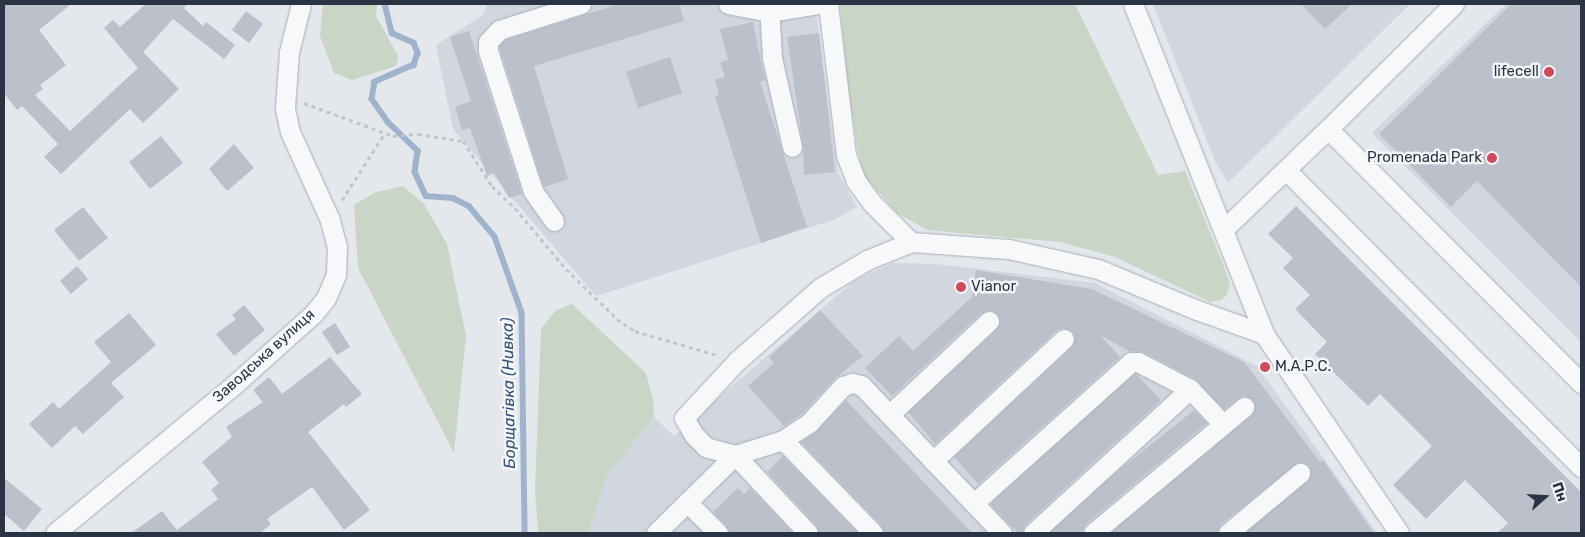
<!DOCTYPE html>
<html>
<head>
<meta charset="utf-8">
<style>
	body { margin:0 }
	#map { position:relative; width:1585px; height:537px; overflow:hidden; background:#e4e7ec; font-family:Rubik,sans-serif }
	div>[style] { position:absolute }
	.built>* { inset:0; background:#d2d6de }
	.green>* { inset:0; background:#c9d6c5 }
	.stream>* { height:5.5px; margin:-2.75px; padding:0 2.75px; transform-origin:2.75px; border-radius:2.75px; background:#9fb4cc }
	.building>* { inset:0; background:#bbc0ca }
	.path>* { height:3px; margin-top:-1.5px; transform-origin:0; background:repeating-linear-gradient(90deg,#c2c5cb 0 4px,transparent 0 8px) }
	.roads { filter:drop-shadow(0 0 1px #a9aeb7) drop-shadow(0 0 1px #a9aeb7) }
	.minor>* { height:19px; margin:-9.5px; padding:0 9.5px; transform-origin:9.5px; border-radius:9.5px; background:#f7f8fa }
	.dots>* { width:14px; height:14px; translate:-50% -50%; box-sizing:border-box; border:2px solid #f4f6f9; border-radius:50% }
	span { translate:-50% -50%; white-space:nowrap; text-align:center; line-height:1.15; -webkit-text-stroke:5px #f4f6f9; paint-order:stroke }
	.poi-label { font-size:15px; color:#2b3445 }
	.right { translate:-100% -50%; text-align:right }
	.left { translate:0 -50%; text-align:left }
	.street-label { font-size:15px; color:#2b3445 }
	.water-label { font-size:16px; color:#34527a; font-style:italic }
	.frame { position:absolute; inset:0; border:5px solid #2b3445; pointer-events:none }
	.north { position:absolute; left:1520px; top:472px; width:50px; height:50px; -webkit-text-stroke:4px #f4f6f9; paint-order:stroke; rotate:71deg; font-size:14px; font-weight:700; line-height:20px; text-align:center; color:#2b3445 }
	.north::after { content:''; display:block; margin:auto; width:18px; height:22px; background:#2b3445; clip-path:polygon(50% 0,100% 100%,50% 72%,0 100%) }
</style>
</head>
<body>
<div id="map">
	<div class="built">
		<div style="clip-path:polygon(487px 4px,815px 4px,838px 173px,857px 207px,836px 219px,596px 296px,453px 129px,436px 45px,483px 15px)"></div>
		<div style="clip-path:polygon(1153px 4px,1410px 4px,1228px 183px,1215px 161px)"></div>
		<div style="clip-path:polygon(1506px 4px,1581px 4px,1581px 342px,1372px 133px)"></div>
		<div style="clip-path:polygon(892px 263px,936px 264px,1095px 283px,1257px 366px,1377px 533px,588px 533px,607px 475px,654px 417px,674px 436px,855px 280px)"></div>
	</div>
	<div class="green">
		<div style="clip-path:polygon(323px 4px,377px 4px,376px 16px,398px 56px,396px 66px,352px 80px,334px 73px,320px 36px)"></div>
		<div style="clip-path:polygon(840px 4px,1075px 4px,1158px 175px,1185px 171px,1224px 267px,1230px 284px,1227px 294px,1221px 300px,1210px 302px,1115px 257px,1060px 242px,927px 230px,897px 213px,862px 173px,849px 96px)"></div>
		<div style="clip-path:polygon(403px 186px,424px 204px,447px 244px,466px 336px,454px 453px,358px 268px,354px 205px,376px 192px)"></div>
		<div style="clip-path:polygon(572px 304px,646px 373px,653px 399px,654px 417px,607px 475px,588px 533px,538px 533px,535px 490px,541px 329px,556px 310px)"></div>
	</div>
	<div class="stream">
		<div style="left:385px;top:4px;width:30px;rotate:76deg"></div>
		<div style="left:392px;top:33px;width:24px;rotate:24deg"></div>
		<div style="left:414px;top:43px;width:11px;rotate:68deg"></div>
		<div style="left:418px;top:53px;width:13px;rotate:108deg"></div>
		<div style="left:414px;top:65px;width:43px;rotate:156.4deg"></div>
		<div style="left:375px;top:82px;width:17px;rotate:100deg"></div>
		<div style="left:372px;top:99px;width:28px;rotate:55deg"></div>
		<div style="left:388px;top:122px;width:42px;rotate:44deg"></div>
		<div style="left:418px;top:151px;width:21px;rotate:98deg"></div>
		<div style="left:415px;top:172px;width:26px;rotate:65deg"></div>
		<div style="left:426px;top:196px;width:27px;rotate:4deg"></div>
		<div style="left:453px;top:198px;width:18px;rotate:27deg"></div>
		<div style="left:469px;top:206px;width:40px;rotate:50deg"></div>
		<div style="left:495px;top:237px;width:81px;rotate:70.4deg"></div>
		<div style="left:522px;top:313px;width:220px;rotate:89.2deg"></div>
	</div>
	<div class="building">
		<div style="clip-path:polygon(4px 4px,71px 4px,39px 30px,66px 65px,40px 85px,43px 89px,35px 95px,70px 131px,138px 68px,104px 28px,113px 20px,120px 27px,146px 4px,187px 4px,184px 8px,203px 26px,206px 22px,235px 45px,224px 59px,173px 19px,143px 52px,179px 89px,143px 123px,130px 109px,61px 174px,44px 157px,58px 144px,22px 106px,17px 110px,4px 93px)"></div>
		<div style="clip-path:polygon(619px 4px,679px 4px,684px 21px,534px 66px,568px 179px,544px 187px,499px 46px,505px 40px)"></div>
		<div style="clip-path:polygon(1301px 4px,1352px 4px,1325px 29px)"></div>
		<div style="clip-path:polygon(1511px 4px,1581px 4px,1581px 287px,1477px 181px,1451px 207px,1379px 134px)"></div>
		<div style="clip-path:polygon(246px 11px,263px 24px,249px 43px,232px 30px)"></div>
		<div style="clip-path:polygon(753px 22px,765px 80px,760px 82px,807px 227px,761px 243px,715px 97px,719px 95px,715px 80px,725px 77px,720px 62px,728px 60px,720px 29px)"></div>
		<div style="clip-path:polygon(469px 31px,522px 194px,509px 198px,494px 173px,487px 176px,470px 128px,462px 130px,455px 107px,471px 101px,450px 37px)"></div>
		<div style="clip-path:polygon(819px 33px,835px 172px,804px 175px,803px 145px,787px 37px)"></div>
		<div style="clip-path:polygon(670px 57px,682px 93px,638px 108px,626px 72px)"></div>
		<div style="clip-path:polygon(161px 136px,183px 163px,150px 189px,129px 162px)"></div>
		<div style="clip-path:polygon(234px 144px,254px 168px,227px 191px,209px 169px)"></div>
		<div style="clip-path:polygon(1296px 206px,1581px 492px,1581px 533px,1497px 533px,1508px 523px,1465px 480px,1426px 519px,1393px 485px,1432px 446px,1380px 394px,1368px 406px,1315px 354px,1327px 342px,1295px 309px,1310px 295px,1283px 268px,1293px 258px,1268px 234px)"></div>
		<div style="clip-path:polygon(83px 207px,108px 238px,79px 261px,54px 230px)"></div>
		<div style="clip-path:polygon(77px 266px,88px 279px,71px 294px,60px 281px)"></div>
		<div style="clip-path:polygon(976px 270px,1092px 289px,1244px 362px,1320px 462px,1323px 460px,1374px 533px,1245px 533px,1308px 481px,1311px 471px,1308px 465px,1299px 462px,1221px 524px,1217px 533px,1110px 533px,1251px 416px,1255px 406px,1252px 399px,1243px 396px,1224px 409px,1195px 379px,1143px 352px,1129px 351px,1100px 335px,1120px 357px,978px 484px,954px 457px,1072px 347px,1075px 337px,1072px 331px,1062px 328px,1056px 331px,935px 444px,908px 412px,997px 329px,1000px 324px,997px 314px,992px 310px,981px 313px,892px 396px,865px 368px,899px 336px,913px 351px,972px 297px)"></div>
		<div style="clip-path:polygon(244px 305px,265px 330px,234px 356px,216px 334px,236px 319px,232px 315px)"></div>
		<div style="clip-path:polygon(820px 310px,863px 356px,835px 378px,802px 414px,784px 426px,748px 386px,774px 363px,769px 357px)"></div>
		<div style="clip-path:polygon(129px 313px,156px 345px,111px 383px,124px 397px,83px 434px,75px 426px,52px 448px,29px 424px,53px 402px,59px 409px,111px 362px,94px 342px)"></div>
		<div style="clip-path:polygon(335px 323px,350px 347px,337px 355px,322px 332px)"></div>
		<div style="clip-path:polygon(330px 357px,362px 394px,346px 407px,344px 404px,308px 432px,370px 510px,344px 530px,312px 487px,267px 519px,271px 524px,260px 533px,131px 533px,162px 511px,177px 530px,218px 499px,211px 490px,219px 483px,202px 462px,232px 437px,226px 427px,263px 402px,253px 390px,269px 377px,282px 394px)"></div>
		<div style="clip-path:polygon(1135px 373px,1161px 400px,1025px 525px,1022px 533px,1018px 533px,991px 505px,993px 501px)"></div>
		<div style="clip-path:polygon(846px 400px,972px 533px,884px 533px,881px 525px,801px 442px,817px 431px)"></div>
		<div style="clip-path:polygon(1194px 410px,1207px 423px,1086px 524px,1082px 533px,1049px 533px,1108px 479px)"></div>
		<div style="clip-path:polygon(783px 456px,858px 533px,819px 533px,816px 525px,767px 472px)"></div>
		<div style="clip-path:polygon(4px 478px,42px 509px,24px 531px,4px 514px)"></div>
		<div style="clip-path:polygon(738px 488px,744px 494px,750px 488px,793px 533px,729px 533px,726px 525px,713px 512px)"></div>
	</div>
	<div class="path">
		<div style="left:304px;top:103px;width:95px;rotate:20.3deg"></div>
		<div style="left:393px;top:136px;width:25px;rotate:-5deg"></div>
		<div style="left:418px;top:134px;width:46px;rotate:8.8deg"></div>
		<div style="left:463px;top:141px;width:54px;rotate:57.2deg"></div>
		<div style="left:492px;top:186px;width:32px;rotate:44deg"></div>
		<div style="left:515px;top:208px;width:80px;rotate:50.1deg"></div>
		<div style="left:566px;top:269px;width:71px;rotate:44.4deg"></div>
		<div style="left:617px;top:319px;width:22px;rotate:34deg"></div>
		<div style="left:635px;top:331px;width:85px;rotate:16.3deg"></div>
		<div style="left:342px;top:200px;width:80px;rotate:-57.3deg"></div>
	</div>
	<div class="roads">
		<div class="minor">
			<div style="left:728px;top:4px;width:42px;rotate:11deg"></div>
			<div style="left:769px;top:12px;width:51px;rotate:-9.1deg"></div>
			<div style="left:769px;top:4px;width:54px;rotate:86.8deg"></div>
			<div style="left:772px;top:58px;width:91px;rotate:77.3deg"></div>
			<div style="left:828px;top:4px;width:152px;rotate:83.2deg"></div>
			<div style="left:846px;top:155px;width:28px;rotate:69deg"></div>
			<div style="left:856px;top:181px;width:27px;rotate:54deg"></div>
			<div style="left:872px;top:203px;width:55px;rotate:45deg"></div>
			<div style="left:1133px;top:4px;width:355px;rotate:68.3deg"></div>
			<div style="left:1454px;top:4px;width:177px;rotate:135.2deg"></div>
			<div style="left:1328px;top:129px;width:359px;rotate:45.1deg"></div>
			<div style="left:1286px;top:170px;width:419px;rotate:45.2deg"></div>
			<div style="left:554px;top:221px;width:37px;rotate:-125deg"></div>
			<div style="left:533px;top:191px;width:147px;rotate:-107.8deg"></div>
			<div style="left:488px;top:51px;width:9px;rotate:-90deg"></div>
			<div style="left:488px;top:42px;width:16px;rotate:-47deg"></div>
			<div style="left:499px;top:30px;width:86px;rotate:-17.6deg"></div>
			<div style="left:1224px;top:229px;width:144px;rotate:-43.9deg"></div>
			<div style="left:890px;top:414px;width:136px;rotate:-43.2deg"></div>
			<div style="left:783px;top:440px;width:129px;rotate:45.9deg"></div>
			<div style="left:933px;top:461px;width:179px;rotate:-43deg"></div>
			<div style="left:687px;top:502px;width:44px;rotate:45deg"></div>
			<div style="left:974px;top:503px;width:211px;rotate:-41.9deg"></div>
			<div style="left:1131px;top:362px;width:7px"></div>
			<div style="left:1138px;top:362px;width:59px;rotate:27.4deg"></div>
			<div style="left:1190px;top:389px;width:48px;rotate:46.7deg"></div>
			<div style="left:55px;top:533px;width:234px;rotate:-39.6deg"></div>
			<div style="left:235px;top:384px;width:106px;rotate:-41.9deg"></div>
			<div style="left:314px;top:313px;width:19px;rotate:-51deg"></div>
			<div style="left:326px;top:298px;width:26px;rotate:-67deg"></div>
			<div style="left:336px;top:274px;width:27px;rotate:-88deg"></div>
			<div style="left:337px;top:247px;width:28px;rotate:-105deg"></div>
			<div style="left:330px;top:220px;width:97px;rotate:-114.4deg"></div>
			<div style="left:290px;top:132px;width:25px;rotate:-102deg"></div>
			<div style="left:285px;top:108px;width:56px;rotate:-85.9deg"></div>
			<div style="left:289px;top:52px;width:49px;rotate:-76deg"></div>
			<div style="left:656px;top:533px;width:111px;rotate:-44.6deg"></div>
			<div style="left:735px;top:455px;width:107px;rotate:46.9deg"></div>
			<div style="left:1002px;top:533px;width:204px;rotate:-133.6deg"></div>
			<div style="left:861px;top:385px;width:9px;rotate:-167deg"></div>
			<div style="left:852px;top:383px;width:9px;rotate:162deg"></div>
			<div style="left:843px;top:386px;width:50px;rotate:132.6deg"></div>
			<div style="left:809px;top:423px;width:31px;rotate:147deg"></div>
			<div style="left:783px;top:440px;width:50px;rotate:162.6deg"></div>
			<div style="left:735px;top:455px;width:30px;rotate:-165deg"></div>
			<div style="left:706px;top:447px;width:17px;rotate:-135deg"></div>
			<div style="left:694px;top:435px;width:20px;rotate:-120deg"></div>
			<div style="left:684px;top:418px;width:78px;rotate:-47.1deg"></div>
			<div style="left:737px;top:361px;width:111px;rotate:-41.3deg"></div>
			<div style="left:820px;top:288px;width:55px;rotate:-30.8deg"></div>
			<div style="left:867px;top:260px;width:48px;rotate:-22.2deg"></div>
			<div style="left:911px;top:242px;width:98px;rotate:4.1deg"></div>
			<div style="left:1009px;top:249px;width:91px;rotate:12.7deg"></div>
			<div style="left:1098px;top:269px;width:107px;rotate:22.5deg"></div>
			<div style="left:1197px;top:310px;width:71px;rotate:19.7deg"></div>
			<div style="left:1264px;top:334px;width:240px;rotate:55.8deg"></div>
			<div style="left:1033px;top:533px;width:213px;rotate:-42.5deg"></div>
			<div style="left:1093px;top:533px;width:197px;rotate:-39.8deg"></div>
			<div style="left:1228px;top:533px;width:94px;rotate:-39.8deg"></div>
		</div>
	</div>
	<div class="dots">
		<div style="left:1549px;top:72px;background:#d1495b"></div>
		<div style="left:1492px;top:158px;background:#d1495b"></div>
		<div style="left:961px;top:287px;background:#d1495b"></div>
		<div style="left:1265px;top:367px;background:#d1495b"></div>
	</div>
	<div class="poi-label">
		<span class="right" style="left:1539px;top:72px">lifecell</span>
		<span class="right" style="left:1482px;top:158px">Promenada Park</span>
		<span class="left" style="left:971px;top:287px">Vianor</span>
		<span class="left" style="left:1275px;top:367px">М.А.Р.С.</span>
	</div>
	<div class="street-label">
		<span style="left:264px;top:356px;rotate:-42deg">Заводська вулиця</span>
	</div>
	<div class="water-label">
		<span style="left:509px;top:393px;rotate:-91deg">Борщагівка (Нивка)</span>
	</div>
	<div class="frame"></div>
	<div class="north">Пн</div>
</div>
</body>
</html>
